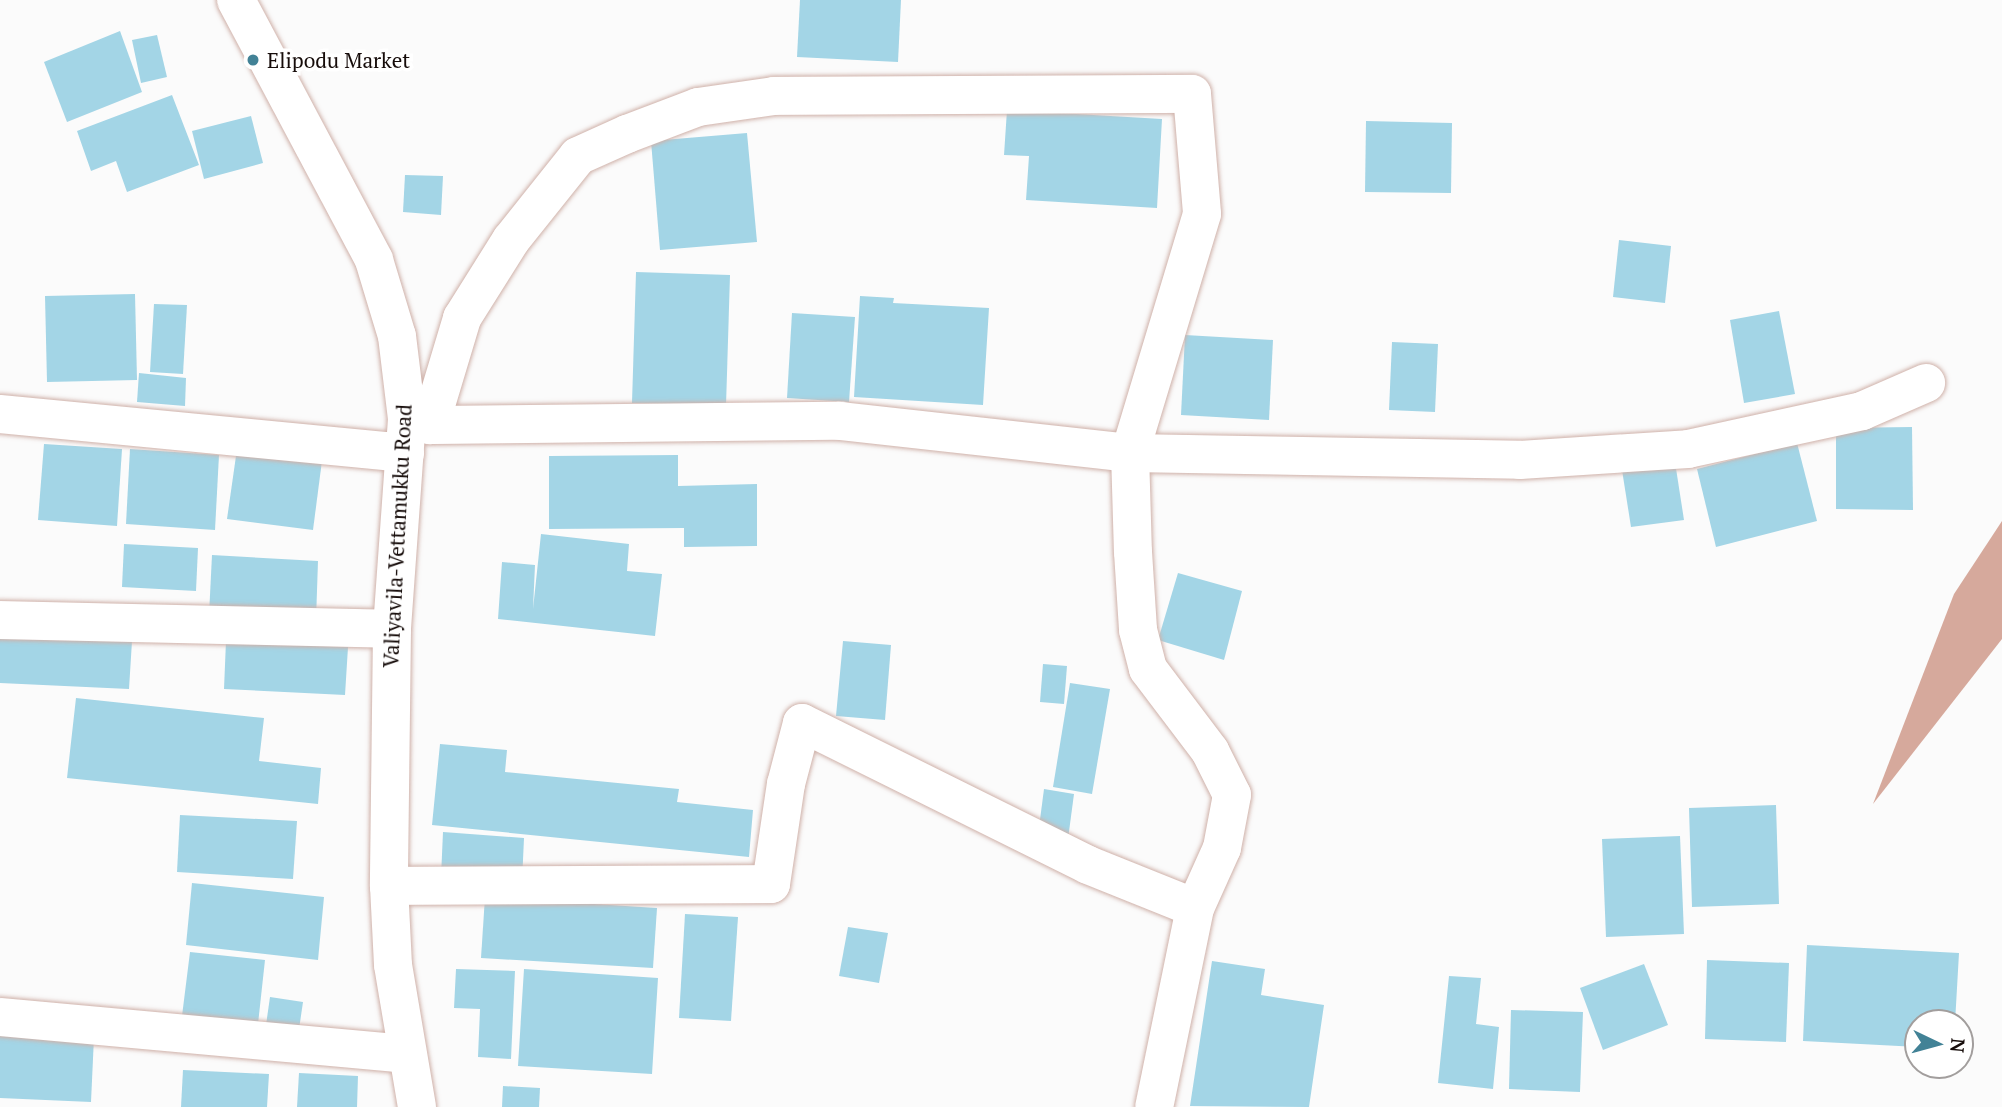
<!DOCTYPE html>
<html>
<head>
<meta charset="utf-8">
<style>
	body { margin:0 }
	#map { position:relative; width:2002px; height:1107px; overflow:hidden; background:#fbfbfb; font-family:"PT Serif",serif }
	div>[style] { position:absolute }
	.water>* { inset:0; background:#d6a99c }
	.building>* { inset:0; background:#a3d5e6 }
	.roads { filter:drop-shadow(0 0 2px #cfb1a9) drop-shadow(0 0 2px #cfb1a9) }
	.minor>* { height:38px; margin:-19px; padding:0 19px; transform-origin:19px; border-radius:19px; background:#fff }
	.dots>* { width:19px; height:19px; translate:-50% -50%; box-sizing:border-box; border:4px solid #fff; border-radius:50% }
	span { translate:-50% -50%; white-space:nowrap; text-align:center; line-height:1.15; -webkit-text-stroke:7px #fff; paint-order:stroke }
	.poi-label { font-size:21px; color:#160c0a }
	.left { translate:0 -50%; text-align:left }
	.street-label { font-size:21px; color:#160c0a }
	.north { position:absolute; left:1904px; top:1009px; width:70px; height:70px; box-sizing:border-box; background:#fff; border:2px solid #a29e9d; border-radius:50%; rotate:95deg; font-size:19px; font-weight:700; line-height:28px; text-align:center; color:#160c0a }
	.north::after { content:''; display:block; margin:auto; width:24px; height:32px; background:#428296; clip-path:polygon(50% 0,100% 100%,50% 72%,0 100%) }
</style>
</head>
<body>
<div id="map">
	<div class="water">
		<div style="clip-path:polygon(2002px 521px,2002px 639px,1873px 804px,1954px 594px)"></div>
	</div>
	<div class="building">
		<div style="clip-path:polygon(800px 0,901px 0,898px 62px,797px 57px)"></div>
		<div style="clip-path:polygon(120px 31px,142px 92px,67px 122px,44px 62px)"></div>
		<div style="clip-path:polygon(157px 35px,167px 77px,141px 83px,132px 40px)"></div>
		<div style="clip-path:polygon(172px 95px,199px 165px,127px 192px,116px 161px,91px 171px,77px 131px)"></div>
		<div style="clip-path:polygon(1007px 110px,1162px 119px,1157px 208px,1026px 200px,1029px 156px,1004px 155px)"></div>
		<div style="clip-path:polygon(251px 116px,263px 163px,204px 179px,192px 131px)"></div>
		<div style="clip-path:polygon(1366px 121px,1452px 123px,1451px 193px,1365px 192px)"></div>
		<div style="clip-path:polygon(747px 133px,757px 242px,660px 250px,651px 141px)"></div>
		<div style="clip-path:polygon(405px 175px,443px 176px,441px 215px,403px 212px)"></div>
		<div style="clip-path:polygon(1619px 240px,1671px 246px,1665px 303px,1613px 297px)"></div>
		<div style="clip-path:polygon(636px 272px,730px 275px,726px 406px,632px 403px)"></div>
		<div style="clip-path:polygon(135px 294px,137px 380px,47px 382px,45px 296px)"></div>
		<div style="clip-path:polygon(860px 296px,894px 298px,893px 303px,989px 308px,983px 405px,854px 397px)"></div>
		<div style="clip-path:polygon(154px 304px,187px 305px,183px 374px,150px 372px)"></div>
		<div style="clip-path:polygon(1779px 311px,1795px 394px,1744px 403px,1730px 320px)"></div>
		<div style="clip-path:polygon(792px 313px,855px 317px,849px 402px,787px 398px)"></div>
		<div style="clip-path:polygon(1185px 335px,1273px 340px,1269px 420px,1181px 415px)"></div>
		<div style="clip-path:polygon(1392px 342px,1438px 344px,1435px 412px,1389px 410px)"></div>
		<div style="clip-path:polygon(139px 373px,186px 378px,185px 406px,137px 402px)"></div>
		<div style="clip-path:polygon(1912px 427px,1913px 510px,1836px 509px,1836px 428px)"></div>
		<div style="clip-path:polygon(238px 442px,323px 453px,313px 530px,227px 519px)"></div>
		<div style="clip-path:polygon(1797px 443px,1817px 521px,1716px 547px,1697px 469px)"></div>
		<div style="clip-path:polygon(44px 444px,122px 449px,117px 526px,38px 520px)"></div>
		<div style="clip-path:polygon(130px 449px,219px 455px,215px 530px,126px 524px)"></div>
		<div style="clip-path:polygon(678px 455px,678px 486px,757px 484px,757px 546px,684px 547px,684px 528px,549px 529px,549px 456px)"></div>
		<div style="clip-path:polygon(1675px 462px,1684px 520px,1631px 527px,1622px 470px)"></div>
		<div style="clip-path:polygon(541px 534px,629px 544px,627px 571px,662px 574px,655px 636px,498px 619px,502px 562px,535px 565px,533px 609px)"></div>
		<div style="clip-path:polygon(124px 544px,198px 548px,196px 591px,122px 587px)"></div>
		<div style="clip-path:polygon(212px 555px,318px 561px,316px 620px,209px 615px)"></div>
		<div style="clip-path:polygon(1178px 573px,1242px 591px,1224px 660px,1158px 640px)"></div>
		<div style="clip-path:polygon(0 636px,132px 641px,129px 689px,0 683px)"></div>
		<div style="clip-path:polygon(226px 641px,348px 647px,345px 695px,224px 689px)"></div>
		<div style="clip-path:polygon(843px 641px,891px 645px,885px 720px,836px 716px)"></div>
		<div style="clip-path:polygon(1043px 664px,1067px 666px,1064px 704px,1040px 702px)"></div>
		<div style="clip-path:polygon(1070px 683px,1110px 689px,1092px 794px,1053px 787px)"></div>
		<div style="clip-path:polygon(76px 698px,264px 718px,259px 761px,321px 768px,318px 804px,67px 778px)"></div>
		<div style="clip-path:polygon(440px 744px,507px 750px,505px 772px,679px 789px,677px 802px,753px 810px,749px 857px,432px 825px)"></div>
		<div style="clip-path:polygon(1044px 789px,1074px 794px,1068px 839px,1038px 835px)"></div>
		<div style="clip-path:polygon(1776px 805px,1779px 904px,1692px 907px,1689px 808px)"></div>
		<div style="clip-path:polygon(180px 815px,297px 821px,293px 879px,177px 872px)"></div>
		<div style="clip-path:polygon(443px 832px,524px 838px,522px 882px,441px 877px)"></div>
		<div style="clip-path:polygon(1680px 836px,1684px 934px,1606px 937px,1602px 839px)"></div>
		<div style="clip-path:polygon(192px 883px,324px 897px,318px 960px,186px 945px)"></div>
		<div style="clip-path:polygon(485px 897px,657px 908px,653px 968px,481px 958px)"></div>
		<div style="clip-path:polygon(685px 914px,738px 917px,731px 1021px,679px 1018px)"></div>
		<div style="clip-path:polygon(848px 927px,888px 933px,879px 983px,839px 976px)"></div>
		<div style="clip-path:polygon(1807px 945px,1959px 953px,1955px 1023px,1918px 1023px,1918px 1047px,1803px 1041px)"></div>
		<div style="clip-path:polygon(190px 952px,265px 960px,257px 1033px,181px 1024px)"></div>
		<div style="clip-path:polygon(1707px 960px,1789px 963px,1786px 1042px,1705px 1039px)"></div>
		<div style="clip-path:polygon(1212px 961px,1265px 969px,1261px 995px,1324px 1005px,1309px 1107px,1190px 1106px)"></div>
		<div style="clip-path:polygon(1644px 964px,1668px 1025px,1603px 1050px,1580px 988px)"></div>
		<div style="clip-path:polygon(456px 969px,515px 971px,511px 1059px,478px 1057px,480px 1009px,454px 1008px)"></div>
		<div style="clip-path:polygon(524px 969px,658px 978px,652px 1074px,518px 1066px)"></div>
		<div style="clip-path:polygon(1449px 976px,1481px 978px,1476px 1024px,1499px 1027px,1493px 1089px,1438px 1083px)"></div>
		<div style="clip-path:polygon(270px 997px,303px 1002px,298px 1036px,265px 1032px)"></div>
		<div style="clip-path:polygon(1511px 1010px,1583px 1012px,1580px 1092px,1509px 1089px)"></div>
		<div style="clip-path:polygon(0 1033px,94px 1037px,91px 1102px,0 1098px)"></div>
		<div style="clip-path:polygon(183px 1070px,269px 1074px,267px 1107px,181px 1107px)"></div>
		<div style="clip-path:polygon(299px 1073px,358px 1076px,357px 1107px,297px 1107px)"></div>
		<div style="clip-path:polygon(503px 1086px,540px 1088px,539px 1107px,502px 1107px)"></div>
	</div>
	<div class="roads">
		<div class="minor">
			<div style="left:236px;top:0;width:294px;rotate:62deg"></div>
			<div style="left:374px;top:260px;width:79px;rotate:73.2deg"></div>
			<div style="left:397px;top:336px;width:84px;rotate:83.1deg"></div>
			<div style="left:407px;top:419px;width:211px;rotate:94.1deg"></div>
			<div style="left:392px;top:629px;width:257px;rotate:90.7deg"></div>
			<div style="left:389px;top:886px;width:79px;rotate:87.1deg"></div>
			<div style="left:393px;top:965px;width:144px;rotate:80.4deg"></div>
			<div style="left:0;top:414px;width:407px;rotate:5.5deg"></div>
			<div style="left:407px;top:419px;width:24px;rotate:15deg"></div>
			<div style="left:430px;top:425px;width:112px;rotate:-73.3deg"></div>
			<div style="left:462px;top:318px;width:92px;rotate:-57.9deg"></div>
			<div style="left:511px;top:240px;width:107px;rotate:-51.4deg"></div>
			<div style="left:578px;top:156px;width:54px;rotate:-24.2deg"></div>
			<div style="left:627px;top:134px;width:76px;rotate:-20.8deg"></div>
			<div style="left:698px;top:107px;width:77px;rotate:-8.2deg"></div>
			<div style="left:774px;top:96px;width:418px;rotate:-0.3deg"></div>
			<div style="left:1192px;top:94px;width:120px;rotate:85.2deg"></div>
			<div style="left:1202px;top:214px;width:250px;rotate:106.8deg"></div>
			<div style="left:1130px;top:453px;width:99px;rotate:88.3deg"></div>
			<div style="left:1133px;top:552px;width:78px;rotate:86.3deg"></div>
			<div style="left:1138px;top:630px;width:40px;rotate:75.6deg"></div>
			<div style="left:1148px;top:669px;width:103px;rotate:52.9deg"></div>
			<div style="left:1210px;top:751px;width:49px;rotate:63.4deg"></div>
			<div style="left:1232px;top:795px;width:54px;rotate:100.7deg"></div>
			<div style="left:1222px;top:848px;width:66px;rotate:114.2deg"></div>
			<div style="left:1195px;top:908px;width:203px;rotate:101.6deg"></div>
			<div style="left:430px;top:425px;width:410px;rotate:-0.6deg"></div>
			<div style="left:840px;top:421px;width:292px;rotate:6.3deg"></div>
			<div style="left:1130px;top:453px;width:390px;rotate:1deg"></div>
			<div style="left:1520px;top:460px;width:168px;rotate:-3.7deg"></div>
			<div style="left:1688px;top:449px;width:178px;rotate:-12.3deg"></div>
			<div style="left:1862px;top:411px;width:70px;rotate:-23.6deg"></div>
			<div style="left:0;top:620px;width:392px;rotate:1.3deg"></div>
			<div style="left:389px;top:886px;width:382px;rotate:-0.3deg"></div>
			<div style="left:771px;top:884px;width:101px;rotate:-81.5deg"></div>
			<div style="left:786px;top:784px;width:63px;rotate:-75.3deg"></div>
			<div style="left:802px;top:723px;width:319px;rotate:26.4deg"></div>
			<div style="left:1088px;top:865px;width:115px;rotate:21.9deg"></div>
			<div style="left:0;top:1017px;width:408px;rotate:5.2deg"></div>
		</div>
	</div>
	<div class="dots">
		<div style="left:253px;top:60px;background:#428296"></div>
	</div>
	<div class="poi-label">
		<span class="left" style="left:267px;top:60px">Elipodu Market</span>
	</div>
	<div class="street-label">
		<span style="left:397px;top:536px;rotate:-87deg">Valiyavila-Vettamukku Road</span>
	</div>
	<div class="north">N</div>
</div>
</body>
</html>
